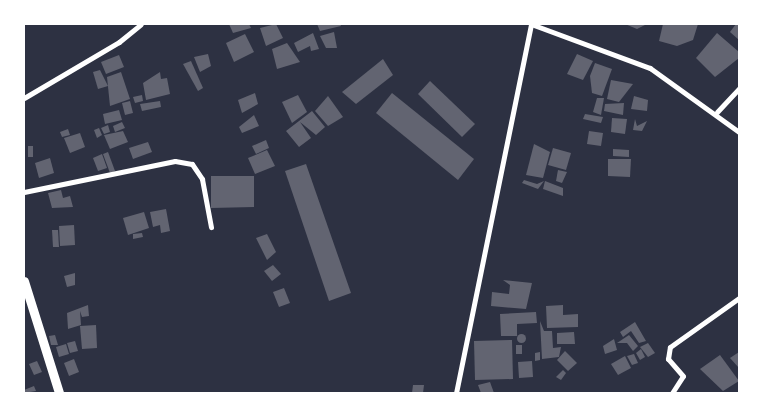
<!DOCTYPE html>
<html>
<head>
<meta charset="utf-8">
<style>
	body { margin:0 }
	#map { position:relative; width:763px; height:417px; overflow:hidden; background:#2d3142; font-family:"PT Sans Narrow",sans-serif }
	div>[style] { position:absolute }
	.building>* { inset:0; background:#626471 }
	.round { border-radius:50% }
	.minor>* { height:5px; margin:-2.5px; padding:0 2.5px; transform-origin:2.5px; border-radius:2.5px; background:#fff }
	.tertiary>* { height:9px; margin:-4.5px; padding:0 4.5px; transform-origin:4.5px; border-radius:4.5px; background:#fff }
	span { translate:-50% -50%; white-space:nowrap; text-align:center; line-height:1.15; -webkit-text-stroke:4.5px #fff; paint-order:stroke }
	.frame { position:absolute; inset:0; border:25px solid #fff; pointer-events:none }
</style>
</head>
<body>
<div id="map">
	<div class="building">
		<div style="clip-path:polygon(229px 24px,249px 24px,251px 28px,233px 33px)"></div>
		<div style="clip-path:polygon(276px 24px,283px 38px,266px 46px,260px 28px)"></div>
		<div style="clip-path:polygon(317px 24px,340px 24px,341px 26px,320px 31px)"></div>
		<div style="clip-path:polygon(625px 24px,647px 24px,637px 29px)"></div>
		<div style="clip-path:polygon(663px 24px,698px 24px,693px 40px,677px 46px,659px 41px)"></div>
		<div style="clip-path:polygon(736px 24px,739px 24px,739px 40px,730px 32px)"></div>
		<div style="clip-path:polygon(334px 32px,337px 48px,326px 48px,320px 36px)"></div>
		<div style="clip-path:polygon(313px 33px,319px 49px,311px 51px,310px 46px,298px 52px,294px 43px)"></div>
		<div style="clip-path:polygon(717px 33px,739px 52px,739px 58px,715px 77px,696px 58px)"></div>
		<div style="clip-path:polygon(245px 34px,254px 52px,234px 62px,226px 43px)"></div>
		<div style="clip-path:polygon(287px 43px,300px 62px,277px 69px,272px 49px)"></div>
		<div style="clip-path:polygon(208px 54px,211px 66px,200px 72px,194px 57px)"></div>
		<div style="clip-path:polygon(577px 54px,593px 61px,583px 80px,567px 74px)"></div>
		<div style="clip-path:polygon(119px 55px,124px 67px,106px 74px,101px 62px)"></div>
		<div style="clip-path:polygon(383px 59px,393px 75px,356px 104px,342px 92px)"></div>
		<div style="clip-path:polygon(191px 61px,203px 88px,198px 91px,183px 64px)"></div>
		<div style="clip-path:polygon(595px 63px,612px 69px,602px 96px,592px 93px,590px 76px)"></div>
		<div style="clip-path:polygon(100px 70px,108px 86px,98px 89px,93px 72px)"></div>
		<div style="clip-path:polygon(121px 72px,130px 99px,110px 106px,107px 77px)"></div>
		<div style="clip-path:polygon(160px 72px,161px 79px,167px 78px,170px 94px,146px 100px,143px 83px)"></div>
		<div style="clip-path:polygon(611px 80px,633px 84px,619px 102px,607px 99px)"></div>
		<div style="clip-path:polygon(430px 81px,475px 124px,462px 137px,418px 94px)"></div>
		<div style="clip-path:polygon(255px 93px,258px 104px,242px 113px,238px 100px)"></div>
		<div style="clip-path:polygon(392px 93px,474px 159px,458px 180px,376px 113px)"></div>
		<div style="clip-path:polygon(142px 95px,143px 101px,135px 103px,133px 97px)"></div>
		<div style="clip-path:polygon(298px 95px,307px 112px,292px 123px,282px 102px)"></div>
		<div style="clip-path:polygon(328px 96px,343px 117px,328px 126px,315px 111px)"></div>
		<div style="clip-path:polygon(634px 96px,648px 100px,647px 111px,631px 109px)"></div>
		<div style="clip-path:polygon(597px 98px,604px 98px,601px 115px,593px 112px)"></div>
		<div style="clip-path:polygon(130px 101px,133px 113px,125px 115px,122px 103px)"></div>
		<div style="clip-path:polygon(160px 101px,161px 107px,142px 111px,140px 104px)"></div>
		<div style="clip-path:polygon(624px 103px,623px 115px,604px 111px,605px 104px)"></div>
		<div style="clip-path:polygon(119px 110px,122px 120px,105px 124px,103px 114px)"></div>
		<div style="clip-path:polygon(312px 111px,325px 127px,316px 135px,300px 122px,311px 138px,299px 147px,286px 131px)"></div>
		<div style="clip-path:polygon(585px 114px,603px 117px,601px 123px,583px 119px)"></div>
		<div style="clip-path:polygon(254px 115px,259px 126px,242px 133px,239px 127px)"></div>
		<div style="clip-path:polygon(612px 118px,627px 119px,625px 134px,611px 132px)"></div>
		<div style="clip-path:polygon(635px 119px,637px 126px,647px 121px,642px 131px,633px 130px)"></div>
		<div style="clip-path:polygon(122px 122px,125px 128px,115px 132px,113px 126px)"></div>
		<div style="clip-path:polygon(108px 125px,110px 132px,104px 134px,101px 128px)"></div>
		<div style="clip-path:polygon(99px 128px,102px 135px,97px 138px,94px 130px)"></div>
		<div style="clip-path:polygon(68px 129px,70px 135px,62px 137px,60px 132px)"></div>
		<div style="clip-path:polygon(123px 131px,128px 142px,110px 149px,104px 135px)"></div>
		<div style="clip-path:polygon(589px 131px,603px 133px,601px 146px,587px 144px)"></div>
		<div style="clip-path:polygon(80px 133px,85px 147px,70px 153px,64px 138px)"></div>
		<div style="clip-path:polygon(266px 140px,269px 148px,256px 154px,252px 146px)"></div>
		<div style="clip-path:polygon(148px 142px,152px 152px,133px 159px,129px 148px)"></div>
		<div style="clip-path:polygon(534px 144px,550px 152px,543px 178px,526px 175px)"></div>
		<div style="clip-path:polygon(28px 146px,33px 146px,33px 157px,28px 157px)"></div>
		<div style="clip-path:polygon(553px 148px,571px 153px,566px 170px,548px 165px)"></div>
		<div style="clip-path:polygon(613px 149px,629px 150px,629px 157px,613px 156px)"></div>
		<div style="clip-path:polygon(267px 150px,275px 166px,255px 174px,248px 158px)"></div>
		<div style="clip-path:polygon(108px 152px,115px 171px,110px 173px,103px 154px)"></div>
		<div style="clip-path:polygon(102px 154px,107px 168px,98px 171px,93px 158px)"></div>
		<div style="clip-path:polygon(50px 158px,54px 173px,39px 178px,35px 163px)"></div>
		<div style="clip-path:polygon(608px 159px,631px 159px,630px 177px,608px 176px)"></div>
		<div style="clip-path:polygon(306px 164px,351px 293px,329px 301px,285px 171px)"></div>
		<div style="clip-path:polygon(558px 170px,567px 172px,562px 183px,556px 181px)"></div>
		<div style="clip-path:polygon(211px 176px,254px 176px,254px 207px,211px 208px)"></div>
		<div style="clip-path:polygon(524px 180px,537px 184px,544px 181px,538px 189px,522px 183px)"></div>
		<div style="clip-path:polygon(545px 181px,563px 188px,563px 196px,543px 189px)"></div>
		<div style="clip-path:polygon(61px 190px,63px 198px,70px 196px,73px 207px,52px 208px,48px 193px)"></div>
		<div style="clip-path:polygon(166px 209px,170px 231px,161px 233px,160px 225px,153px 227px,150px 212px)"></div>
		<div style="clip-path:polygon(144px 212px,149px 228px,128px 235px,123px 218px)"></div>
		<div style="clip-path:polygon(74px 225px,75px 245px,60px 246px,59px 226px)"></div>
		<div style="clip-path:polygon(52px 230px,58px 230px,59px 247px,53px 247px)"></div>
		<div style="clip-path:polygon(142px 233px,143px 237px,133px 239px,133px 234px)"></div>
		<div style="clip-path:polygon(267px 234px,276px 252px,267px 260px,256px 238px)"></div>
		<div style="clip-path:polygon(273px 265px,281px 274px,272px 281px,264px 271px)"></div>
		<div style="clip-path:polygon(75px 273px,75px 285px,67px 287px,64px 276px)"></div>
		<div style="clip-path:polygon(503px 280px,532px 283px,526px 309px,491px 306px,492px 292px,509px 294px,510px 285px)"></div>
		<div style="clip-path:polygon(284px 288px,290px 303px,279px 307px,273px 292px)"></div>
		<div style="clip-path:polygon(88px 305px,89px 316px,82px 317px,80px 311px,81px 325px,68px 329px,67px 313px)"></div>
		<div style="clip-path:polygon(563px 305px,563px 315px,578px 314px,578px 327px,547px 328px,546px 306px)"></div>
		<div style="clip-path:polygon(536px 312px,537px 323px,517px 324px,517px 336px,501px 336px,500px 314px)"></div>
		<div style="clip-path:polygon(540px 321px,544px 331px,552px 331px,553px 348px,561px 347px,559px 357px,542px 359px)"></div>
		<div style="clip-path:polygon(635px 322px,646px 341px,639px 343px,631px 331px,623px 337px,620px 332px)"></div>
		<div style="clip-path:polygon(96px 325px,97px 348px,82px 349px,80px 326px)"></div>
		<div style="clip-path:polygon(574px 332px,575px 344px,557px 344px,557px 333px)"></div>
		<div class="round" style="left:516.5px;top:333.5px;width:9px;height:9px"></div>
		<div style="clip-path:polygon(55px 335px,58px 345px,51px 345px,49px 336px)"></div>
		<div style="clip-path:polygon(629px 335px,638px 346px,633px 351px,627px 343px,617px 343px)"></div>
		<div style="clip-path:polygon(614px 339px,617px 350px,605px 354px,603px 346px)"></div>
		<div style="clip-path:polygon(512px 340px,513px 379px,475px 380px,474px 341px)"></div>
		<div style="clip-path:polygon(75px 341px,78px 351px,70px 353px,67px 343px)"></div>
		<div style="clip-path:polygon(648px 343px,655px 353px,648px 357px,640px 347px)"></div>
		<div style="clip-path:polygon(66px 344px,69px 354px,59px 357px,56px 347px)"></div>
		<div style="clip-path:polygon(516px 345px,522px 345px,522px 354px,516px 354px)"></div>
		<div style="clip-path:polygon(641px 349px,645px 357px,640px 360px,636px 353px)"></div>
		<div style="clip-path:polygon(565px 351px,577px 363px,568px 371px,557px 360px)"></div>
		<div style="clip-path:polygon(540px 352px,540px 360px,535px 361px,535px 353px)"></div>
		<div style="clip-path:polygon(739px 352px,739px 368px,730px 358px)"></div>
		<div style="clip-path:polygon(634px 354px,638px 363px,632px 365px,627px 356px)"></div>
		<div style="clip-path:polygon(720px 355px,739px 381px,723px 391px,700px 369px)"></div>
		<div style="clip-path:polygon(625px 356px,631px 368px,618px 375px,611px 364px)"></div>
		<div style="clip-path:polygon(74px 359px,79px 372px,69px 376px,64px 363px)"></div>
		<div style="clip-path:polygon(37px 361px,42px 372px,34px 375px,29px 364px)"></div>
		<div style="clip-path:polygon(532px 361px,533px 377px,519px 378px,518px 362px)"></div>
		<div style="clip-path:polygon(563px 370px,566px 373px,561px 380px,556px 377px)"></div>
		<div style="clip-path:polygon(490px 382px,494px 393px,481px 393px,478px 385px)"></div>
		<div style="clip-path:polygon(413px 385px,424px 385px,423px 393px,412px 393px)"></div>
		<div style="clip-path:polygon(34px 386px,36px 391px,24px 393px,24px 390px)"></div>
	</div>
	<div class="minor">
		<div style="left:531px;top:24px;width:127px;rotate:20.3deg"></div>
		<div style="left:650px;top:68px;width:110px;rotate:35.7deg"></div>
		<div style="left:24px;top:98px;width:110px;rotate:-30.5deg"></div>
		<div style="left:119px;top:42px;width:28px;rotate:-39deg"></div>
		<div style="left:717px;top:112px;width:33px;rotate:-47deg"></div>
		<div style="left:24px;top:192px;width:154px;rotate:-11.6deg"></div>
		<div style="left:175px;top:161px;width:17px;rotate:10deg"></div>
		<div style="left:192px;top:164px;width:18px;rotate:56deg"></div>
		<div style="left:202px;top:179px;width:49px;rotate:79.4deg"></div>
		<div style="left:456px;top:393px;width:377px;rotate:-78.5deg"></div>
		<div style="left:672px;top:393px;width:20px;rotate:-57deg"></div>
		<div style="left:683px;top:376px;width:23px;rotate:-131deg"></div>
		<div style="left:668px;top:359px;width:12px;rotate:-81deg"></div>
		<div style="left:670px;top:347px;width:85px;rotate:-35.4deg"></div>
	</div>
	<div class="tertiary">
		<div style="left:24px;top:281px;width:117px;rotate:72.6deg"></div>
	</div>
	<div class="frame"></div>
</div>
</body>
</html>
